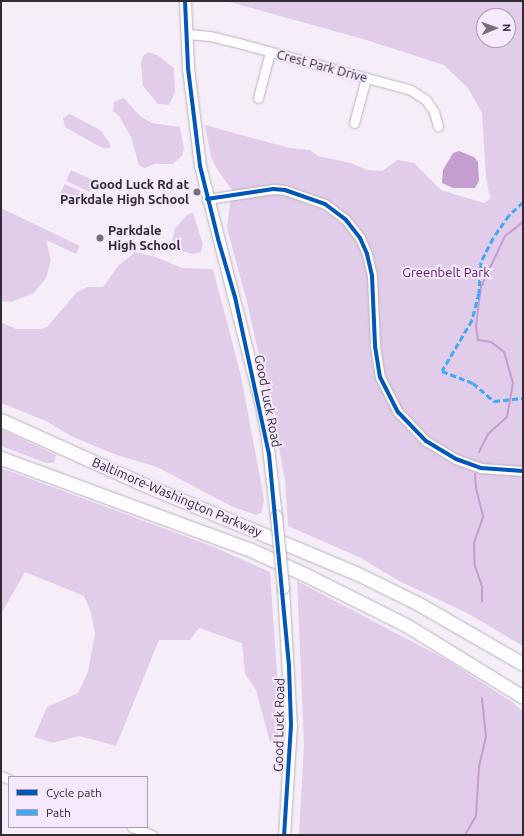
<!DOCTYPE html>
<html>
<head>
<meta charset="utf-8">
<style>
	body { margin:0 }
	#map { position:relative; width:524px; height:836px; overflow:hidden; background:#f5eef8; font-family:Ubuntu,sans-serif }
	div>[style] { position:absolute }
	.green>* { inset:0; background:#e1cde9 }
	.water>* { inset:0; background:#c39ecf }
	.stream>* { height:2px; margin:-1px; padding:0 1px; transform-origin:1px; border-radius:1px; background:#c39ecf }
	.roads { filter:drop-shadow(0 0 1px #bab3bc) drop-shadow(0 0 1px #bab3bc) }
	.minor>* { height:9px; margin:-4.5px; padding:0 4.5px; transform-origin:4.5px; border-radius:4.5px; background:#fefcfe }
	.major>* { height:11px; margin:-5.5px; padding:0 5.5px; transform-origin:5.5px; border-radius:5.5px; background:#fefcfe }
	.highway>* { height:13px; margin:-6.5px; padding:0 6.5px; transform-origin:6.5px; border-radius:6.5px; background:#fefcfe }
	.bridges { filter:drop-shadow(0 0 1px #bab3bc) drop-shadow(0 0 1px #bab3bc) }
	.major-bridge>* { height:11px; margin:-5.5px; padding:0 5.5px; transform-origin:5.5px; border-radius:5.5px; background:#fefcfe }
	.quiet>* { height:3px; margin-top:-1.5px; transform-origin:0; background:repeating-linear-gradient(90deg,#3fa9f5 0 6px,transparent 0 9px) }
	.cycleway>* { height:4px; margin:-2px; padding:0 2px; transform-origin:2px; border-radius:2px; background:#0057b8 }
	.dots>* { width:11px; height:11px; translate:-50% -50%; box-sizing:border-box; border:2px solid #f7e9fd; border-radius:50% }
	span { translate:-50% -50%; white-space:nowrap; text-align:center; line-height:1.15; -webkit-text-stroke:4px #f7e9fd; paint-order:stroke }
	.street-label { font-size:13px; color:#312b34 }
	.poi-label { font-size:13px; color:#312b34; font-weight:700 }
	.right { translate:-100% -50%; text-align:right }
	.left { translate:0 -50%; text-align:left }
	.park-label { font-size:13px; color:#5a1c6d }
	.frame { position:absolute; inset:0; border:2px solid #312b34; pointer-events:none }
	.legend { position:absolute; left:8px; top:776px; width:140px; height:52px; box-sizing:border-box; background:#f7e9fd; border:1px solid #a89dad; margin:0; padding:5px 7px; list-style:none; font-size:12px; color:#312b34 }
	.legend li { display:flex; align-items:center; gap:8px; height:20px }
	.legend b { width:20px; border:1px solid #a89dad }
	.north { position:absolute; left:476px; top:8px; width:40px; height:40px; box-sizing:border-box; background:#f7e9fd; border:1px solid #a89dad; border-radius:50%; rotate:88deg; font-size:11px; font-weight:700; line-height:16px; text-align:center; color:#312b34 }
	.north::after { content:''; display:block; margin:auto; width:14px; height:18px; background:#766f79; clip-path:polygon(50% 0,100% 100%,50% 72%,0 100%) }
</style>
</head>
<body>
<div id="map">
	<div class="green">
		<div style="clip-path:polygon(evenodd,226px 1px,523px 1px,523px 646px,467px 613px,399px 581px,361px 558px,288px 526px,285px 480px,276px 432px,248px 306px,227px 228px,232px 190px,218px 171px,211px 157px,205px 125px,289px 148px,310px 150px,318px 156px,351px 163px,367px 170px,382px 171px,398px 160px,414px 163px,441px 190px,484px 203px,490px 199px,486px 177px,482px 113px,468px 88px,444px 65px,363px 39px,226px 1px,484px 16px,508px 16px,508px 40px,484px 40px,484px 16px)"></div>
		<div style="clip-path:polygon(148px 52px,157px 55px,174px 68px,175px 92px,169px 105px,158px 104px,143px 86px,141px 63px,143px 56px)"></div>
		<div style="clip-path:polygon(124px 98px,140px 116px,152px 123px,180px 127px,184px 149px,182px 156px,173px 164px,154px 164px,145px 168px,139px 165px,131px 137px,119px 116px,113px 111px,114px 102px)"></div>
		<div style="clip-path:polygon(70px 114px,100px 130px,110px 143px,110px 148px,102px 148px,65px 127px,63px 118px)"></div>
		<div style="clip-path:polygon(71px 170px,95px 181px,90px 192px,66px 181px)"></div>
		<div style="clip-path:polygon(65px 184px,88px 195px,83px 207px,59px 195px)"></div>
		<div style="clip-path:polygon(1px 208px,80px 246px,76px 254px,46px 240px,51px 260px,46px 278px,34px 293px,11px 302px,1px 301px)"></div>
		<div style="clip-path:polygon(193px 213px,203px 244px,201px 252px,193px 254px,179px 250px,172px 241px,175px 228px,188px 214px)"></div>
		<div style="clip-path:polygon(135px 252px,156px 257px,182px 268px,213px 269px,241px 376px,264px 499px,262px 512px,256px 515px,231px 506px,157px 467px,114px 454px,71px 436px,46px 421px,1px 403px,1px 322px,16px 329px,41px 329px,47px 327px,76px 293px,87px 287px,103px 287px,118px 266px)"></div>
		<div style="clip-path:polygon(1px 429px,56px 455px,54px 463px,46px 463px,1px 446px)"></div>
		<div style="clip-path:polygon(1px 468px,214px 547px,270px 572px,280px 716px,277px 744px,270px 742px,256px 690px,245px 674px,242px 643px,199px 628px,190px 640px,159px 640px,116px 746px,79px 736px,53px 743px,34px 737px,47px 707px,78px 693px,88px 672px,95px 634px,91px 612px,84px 596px,25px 572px,1px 614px)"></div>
		<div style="clip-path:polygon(297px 581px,447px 660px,512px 702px,523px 711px,523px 835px,299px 835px,304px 745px)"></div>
	</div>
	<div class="water">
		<div style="clip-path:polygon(459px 151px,474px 157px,478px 162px,479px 181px,475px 188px,453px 188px,442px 183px,443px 170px,453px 153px)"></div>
	</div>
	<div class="stream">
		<div style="left:479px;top:452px;width:20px;rotate:-63deg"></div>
		<div style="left:488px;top:434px;width:25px;rotate:-42deg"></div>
		<div style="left:507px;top:417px;width:35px;rotate:-80deg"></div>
		<div style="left:513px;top:383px;width:32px;rotate:-106deg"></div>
		<div style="left:504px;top:352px;width:16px;rotate:-142deg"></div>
		<div style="left:491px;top:342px;width:13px;rotate:-171deg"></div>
		<div style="left:478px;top:340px;width:14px;rotate:-98deg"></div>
		<div style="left:476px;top:326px;width:39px;rotate:-83deg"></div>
		<div style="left:481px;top:287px;width:56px;rotate:-64.8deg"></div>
		<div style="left:505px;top:236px;width:23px;rotate:-38deg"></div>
		<div style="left:475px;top:474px;width:14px;rotate:86deg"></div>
		<div style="left:476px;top:488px;width:30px;rotate:76deg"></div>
		<div style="left:483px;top:517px;width:28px;rotate:109deg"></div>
		<div style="left:474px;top:543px;width:23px;rotate:88deg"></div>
		<div style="left:475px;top:566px;width:21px;rotate:71deg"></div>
		<div style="left:482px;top:586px;width:15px;rotate:90deg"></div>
		<div style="left:465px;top:835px;width:22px;rotate:-60deg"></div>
		<div style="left:476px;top:816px;width:49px;rotate:-86.5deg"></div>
		<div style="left:479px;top:767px;width:31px;rotate:-77deg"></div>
		<div style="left:486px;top:737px;width:39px;rotate:-96deg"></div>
	</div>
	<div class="roads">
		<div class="minor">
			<div style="left:187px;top:34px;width:23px;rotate:5deg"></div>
			<div style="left:210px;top:36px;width:33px;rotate:14deg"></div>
			<div style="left:242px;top:44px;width:175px;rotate:15.2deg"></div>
			<div style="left:411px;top:90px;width:18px;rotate:34deg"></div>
			<div style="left:426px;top:100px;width:14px;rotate:56deg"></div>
			<div style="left:434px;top:112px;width:15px;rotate:74deg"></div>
			<div style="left:258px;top:98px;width:48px;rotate:-75.4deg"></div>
			<div style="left:354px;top:123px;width:47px;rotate:-75.1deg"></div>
			<div style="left:207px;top:199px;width:67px;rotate:-8.6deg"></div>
			<div style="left:273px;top:189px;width:12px;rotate:5deg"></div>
			<div style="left:285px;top:190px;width:42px;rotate:19.3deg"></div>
			<div style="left:325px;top:204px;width:26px;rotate:37deg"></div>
			<div style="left:346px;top:220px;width:23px;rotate:52deg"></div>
			<div style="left:360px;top:238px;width:17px;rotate:66deg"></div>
			<div style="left:367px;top:254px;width:23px;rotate:77deg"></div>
			<div style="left:372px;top:276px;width:70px;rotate:87.5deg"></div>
			<div style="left:375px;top:346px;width:31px;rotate:81deg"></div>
			<div style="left:380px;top:377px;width:39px;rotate:63deg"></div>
			<div style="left:398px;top:412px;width:40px;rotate:46deg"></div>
			<div style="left:426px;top:441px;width:35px;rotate:31deg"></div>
			<div style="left:456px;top:459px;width:27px;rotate:20deg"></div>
			<div style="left:481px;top:468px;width:42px;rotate:4.1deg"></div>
			<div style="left:1px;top:776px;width:9px;rotate:21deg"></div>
			<div style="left:132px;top:827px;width:22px;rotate:22deg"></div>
		</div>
		<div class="major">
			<div style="left:185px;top:1px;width:67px;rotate:87.4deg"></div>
			<div style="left:188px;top:68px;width:99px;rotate:83deg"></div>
			<div style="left:200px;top:166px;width:243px;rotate:75.7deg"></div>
			<div style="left:260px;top:401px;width:31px;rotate:79deg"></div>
			<div style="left:266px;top:431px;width:86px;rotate:83.3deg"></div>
			<div style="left:283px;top:588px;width:137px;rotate:86.7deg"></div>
			<div style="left:291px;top:725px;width:110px;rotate:93.6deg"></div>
		</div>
		<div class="highway">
			<div style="left:1px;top:420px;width:150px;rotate:24.3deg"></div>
			<div style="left:138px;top:482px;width:236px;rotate:22.7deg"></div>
			<div style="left:356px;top:573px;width:68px;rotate:26.2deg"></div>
			<div style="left:417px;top:603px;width:122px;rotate:29.9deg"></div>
			<div style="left:1px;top:458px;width:266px;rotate:20.2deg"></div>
			<div style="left:251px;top:550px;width:58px;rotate:24.4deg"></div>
			<div style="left:304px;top:574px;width:114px;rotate:26.6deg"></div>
			<div style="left:406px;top:625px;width:137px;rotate:31.6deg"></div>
		</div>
	</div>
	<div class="bridges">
		<div class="major-bridge">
			<div style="left:276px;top:516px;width:72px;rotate:84.4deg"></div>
		</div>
	</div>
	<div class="quiet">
		<div style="left:523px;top:202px;width:19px;rotate:137deg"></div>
		<div style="left:509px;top:215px;width:28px;rotate:125deg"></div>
		<div style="left:493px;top:238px;width:27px;rotate:117deg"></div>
		<div style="left:481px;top:262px;width:31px;rotate:94deg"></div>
		<div style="left:479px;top:293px;width:28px;rotate:105deg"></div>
		<div style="left:472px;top:320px;width:59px;rotate:120.5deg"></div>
		<div style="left:442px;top:371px;width:33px;rotate:21deg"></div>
		<div style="left:473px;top:383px;width:28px;rotate:41deg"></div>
		<div style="left:494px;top:401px;width:29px;rotate:-6deg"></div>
	</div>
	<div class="cycleway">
		<div style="left:185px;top:1px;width:67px;rotate:87.4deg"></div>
		<div style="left:188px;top:68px;width:99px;rotate:83deg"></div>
		<div style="left:200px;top:166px;width:75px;rotate:76.1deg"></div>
		<div style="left:218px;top:239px;width:60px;rotate:73.7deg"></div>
		<div style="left:235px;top:297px;width:161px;rotate:77.8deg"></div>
		<div style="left:269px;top:454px;width:214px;rotate:84.6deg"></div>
		<div style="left:289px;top:667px;width:58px;rotate:88deg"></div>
		<div style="left:291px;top:725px;width:110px;rotate:93.6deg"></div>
		<div style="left:207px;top:199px;width:67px;rotate:-8.6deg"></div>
		<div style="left:273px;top:189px;width:12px;rotate:5deg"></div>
		<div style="left:285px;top:190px;width:42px;rotate:19.3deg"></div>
		<div style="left:325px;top:204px;width:26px;rotate:37deg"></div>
		<div style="left:346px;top:220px;width:23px;rotate:52deg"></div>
		<div style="left:360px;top:238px;width:17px;rotate:66deg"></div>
		<div style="left:367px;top:254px;width:23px;rotate:77deg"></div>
		<div style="left:372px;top:276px;width:70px;rotate:87.5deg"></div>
		<div style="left:375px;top:346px;width:31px;rotate:81deg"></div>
		<div style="left:380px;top:377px;width:39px;rotate:63deg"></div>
		<div style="left:398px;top:412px;width:40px;rotate:46deg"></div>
		<div style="left:426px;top:441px;width:35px;rotate:31deg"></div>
		<div style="left:456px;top:459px;width:27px;rotate:20deg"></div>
		<div style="left:481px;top:468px;width:42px;rotate:4.1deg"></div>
	</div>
	<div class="dots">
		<div style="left:197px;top:192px;background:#766f79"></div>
		<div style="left:100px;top:238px;background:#766f79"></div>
	</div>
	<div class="street-label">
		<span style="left:322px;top:66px;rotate:15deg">Crest Park Drive</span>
		<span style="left:268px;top:401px;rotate:79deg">Good Luck Road</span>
		<span style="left:177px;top:497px;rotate:23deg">Baltimore-Washington Parkway</span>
		<span style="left:279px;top:725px;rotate:-89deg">Good Luck Road</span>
	</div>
	<div class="poi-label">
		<span class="right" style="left:189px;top:192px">Good Luck Rd at<br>Parkdale High School</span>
		<span class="left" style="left:108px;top:238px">Parkdale<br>High School</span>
	</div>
	<div class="park-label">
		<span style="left:446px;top:272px">Greenbelt Park</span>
	</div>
	<div class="frame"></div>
	<ul class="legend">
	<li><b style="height:5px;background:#0057b8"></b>Cycle path</li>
	<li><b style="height:5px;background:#3fa9f5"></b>Path</li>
	</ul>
	<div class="north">N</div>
</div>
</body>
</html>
